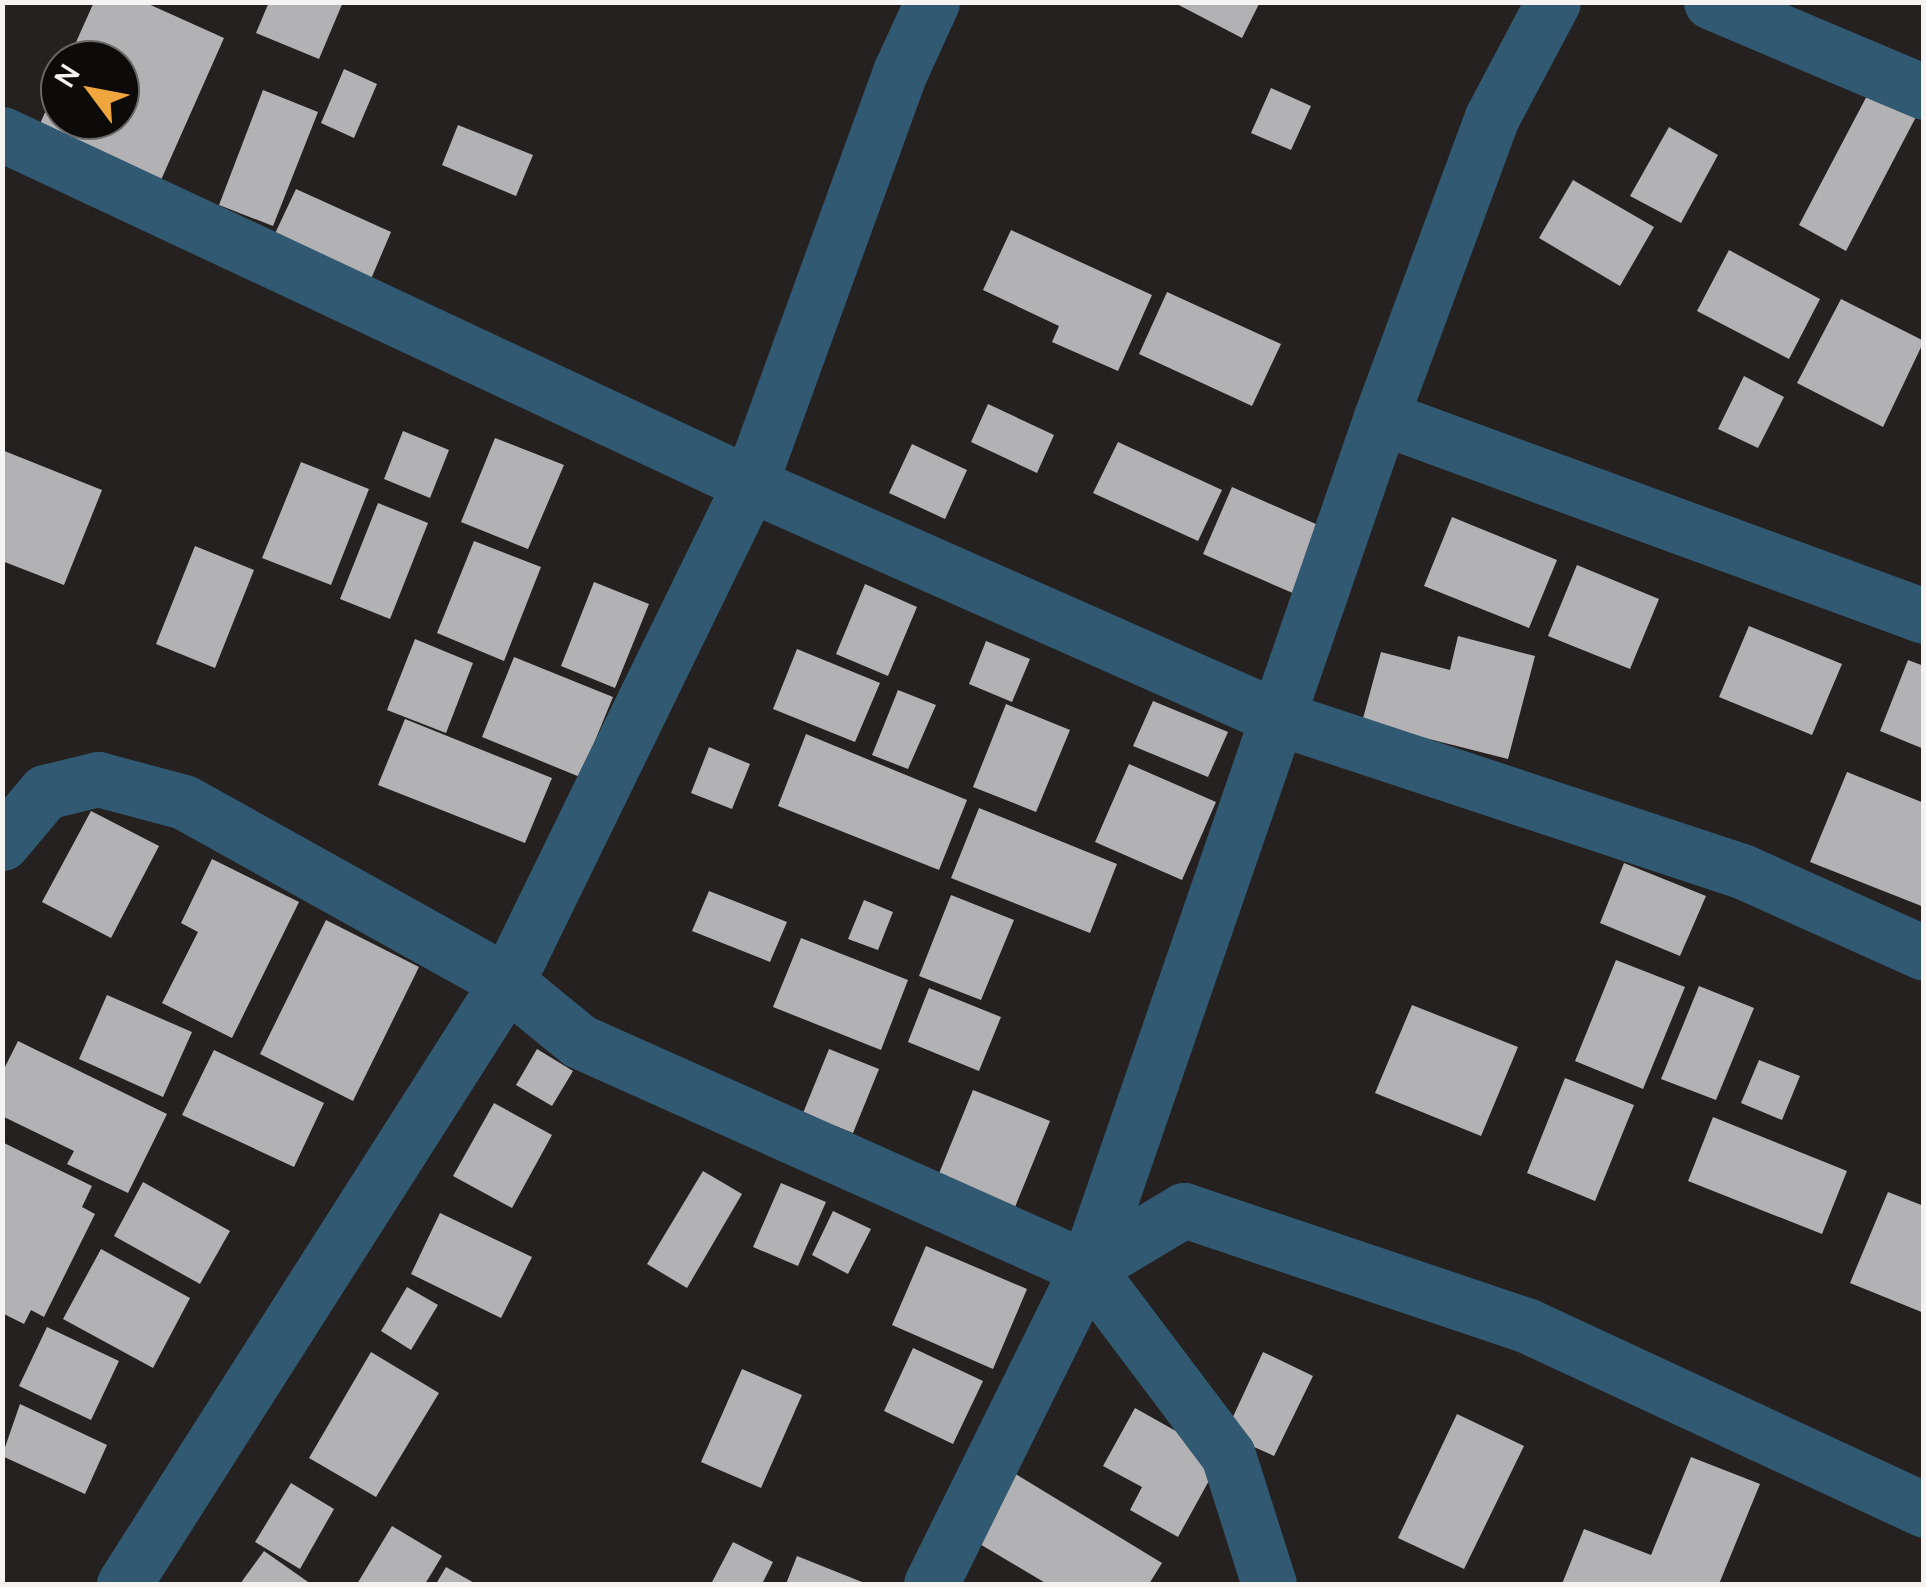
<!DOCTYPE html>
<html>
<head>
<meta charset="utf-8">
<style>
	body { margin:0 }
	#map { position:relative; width:1926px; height:1587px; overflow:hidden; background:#242120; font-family:Manrope,sans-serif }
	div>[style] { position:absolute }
	.building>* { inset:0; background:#b2b1b4 }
	.minor>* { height:55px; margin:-27.5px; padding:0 27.5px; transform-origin:27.5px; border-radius:27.5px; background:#315971 }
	span { translate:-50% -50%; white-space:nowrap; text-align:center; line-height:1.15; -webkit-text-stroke:10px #0c0b0a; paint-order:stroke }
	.frame { position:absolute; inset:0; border:5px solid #f6f4f3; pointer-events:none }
	.north { position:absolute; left:40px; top:40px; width:100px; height:100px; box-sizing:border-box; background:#0c0b0a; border:2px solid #6a6867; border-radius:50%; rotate:302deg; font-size:28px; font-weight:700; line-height:40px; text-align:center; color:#f6f4f3 }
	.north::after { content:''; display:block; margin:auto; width:35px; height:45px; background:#efa73d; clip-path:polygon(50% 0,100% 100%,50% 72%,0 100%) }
</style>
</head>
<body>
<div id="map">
	<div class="building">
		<div style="clip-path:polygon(94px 2px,144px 2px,224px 38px,161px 180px,39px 126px,60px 79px,60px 120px,120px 120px,120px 60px,68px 60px)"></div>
		<div style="clip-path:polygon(269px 2px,343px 2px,319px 59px,256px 33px)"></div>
		<div style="clip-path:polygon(1173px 2px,1260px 2px,1242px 38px)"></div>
		<div style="clip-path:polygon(344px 69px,377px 84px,354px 138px,321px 123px)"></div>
		<div style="clip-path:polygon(1271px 88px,1311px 106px,1291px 150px,1251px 133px)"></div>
		<div style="clip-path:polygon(263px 90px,318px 112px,273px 226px,219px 205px)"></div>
		<div style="clip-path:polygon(1870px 90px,1917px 115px,1846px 251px,1799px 225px)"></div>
		<div style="clip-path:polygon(458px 125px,533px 155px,516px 196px,442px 165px)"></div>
		<div style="clip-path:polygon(1669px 127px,1718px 155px,1681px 223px,1630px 196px)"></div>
		<div style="clip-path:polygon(1573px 180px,1654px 227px,1620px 286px,1539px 238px)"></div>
		<div style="clip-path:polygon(296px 189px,391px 232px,368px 286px,271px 242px)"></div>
		<div style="clip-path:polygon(1011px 230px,1152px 295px,1118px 371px,1052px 342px,1059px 326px,983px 290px)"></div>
		<div style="clip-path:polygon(1729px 250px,1820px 299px,1789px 359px,1697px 311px)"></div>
		<div style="clip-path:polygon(1167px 292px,1281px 344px,1252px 406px,1139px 354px)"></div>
		<div style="clip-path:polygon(1841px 299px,1924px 341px,1883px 427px,1797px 383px)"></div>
		<div style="clip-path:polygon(1744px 376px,1784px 397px,1758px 448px,1718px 429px)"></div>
		<div style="clip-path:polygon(988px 404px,1054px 435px,1037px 473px,971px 442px)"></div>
		<div style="clip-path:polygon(403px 431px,449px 450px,430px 498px,384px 479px)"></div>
		<div style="clip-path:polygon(495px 438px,564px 465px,528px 549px,461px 522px)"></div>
		<div style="clip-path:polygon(1118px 442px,1222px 490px,1198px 541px,1093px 493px)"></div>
		<div style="clip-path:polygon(912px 444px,967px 470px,945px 519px,889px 493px)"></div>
		<div style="clip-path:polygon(2px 450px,102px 490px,64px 585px,2px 561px)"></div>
		<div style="clip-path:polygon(301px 462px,369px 489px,331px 585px,262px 558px)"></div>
		<div style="clip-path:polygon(1232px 487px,1325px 528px,1295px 594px,1203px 554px)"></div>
		<div style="clip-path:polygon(378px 503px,428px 523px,390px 619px,340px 599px)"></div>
		<div style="clip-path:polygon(1452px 517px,1557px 560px,1529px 628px,1424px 586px)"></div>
		<div style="clip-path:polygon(474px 541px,541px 567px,504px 661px,437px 633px)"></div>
		<div style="clip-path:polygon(195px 546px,254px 570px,215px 668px,156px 644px)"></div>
		<div style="clip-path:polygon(1577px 565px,1659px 599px,1630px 669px,1548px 636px)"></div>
		<div style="clip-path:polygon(594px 582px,649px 604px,615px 688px,561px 666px)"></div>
		<div style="clip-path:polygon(865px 584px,917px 607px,888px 676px,836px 654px)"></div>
		<div style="clip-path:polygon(1749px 626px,1842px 664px,1812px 735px,1719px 697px)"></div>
		<div style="clip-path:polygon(1458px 636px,1535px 656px,1508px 759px,1362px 722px,1381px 652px,1450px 670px)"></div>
		<div style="clip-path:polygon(415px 639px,473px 663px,446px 733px,387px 710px)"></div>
		<div style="clip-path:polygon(986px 641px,1030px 659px,1012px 702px,969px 684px)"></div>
		<div style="clip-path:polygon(797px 649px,880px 683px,855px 742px,773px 709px)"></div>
		<div style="clip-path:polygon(514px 657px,613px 697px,580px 777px,482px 737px)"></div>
		<div style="clip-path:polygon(1908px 660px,1924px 666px,1924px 749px,1880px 731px)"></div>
		<div style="clip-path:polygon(898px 690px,936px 705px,908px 769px,872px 755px)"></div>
		<div style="clip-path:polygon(1153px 701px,1228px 732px,1208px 777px,1133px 746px)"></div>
		<div style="clip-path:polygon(1006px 704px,1070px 730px,1036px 812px,973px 787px)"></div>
		<div style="clip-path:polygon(405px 719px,552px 778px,525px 843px,378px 785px)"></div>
		<div style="clip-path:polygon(806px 734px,967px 800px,939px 870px,778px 806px)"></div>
		<div style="clip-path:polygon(709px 747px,750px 764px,732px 809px,691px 793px)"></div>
		<div style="clip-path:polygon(1129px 764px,1216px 802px,1182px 880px,1095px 842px)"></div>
		<div style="clip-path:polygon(1847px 772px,1924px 803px,1924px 907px,1810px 862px)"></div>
		<div style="clip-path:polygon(979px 808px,1117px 864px,1090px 933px,951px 878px)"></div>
		<div style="clip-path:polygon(91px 811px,159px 846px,111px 938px,42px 902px)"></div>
		<div style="clip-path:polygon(212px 859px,299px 902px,232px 1038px,162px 1003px,198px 932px,181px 923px)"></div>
		<div style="clip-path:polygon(1624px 863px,1706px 896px,1680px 956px,1600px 923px)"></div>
		<div style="clip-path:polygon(709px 891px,787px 922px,770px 962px,692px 931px)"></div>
		<div style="clip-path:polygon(951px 895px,1014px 920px,981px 1000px,919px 976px)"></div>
		<div style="clip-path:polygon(864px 900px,893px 912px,878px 950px,848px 939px)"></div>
		<div style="clip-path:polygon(326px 920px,419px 967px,353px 1101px,260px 1054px)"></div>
		<div style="clip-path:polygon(801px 938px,908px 980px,881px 1050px,773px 1007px)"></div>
		<div style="clip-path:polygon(1616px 960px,1685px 987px,1643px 1089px,1575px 1061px)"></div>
		<div style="clip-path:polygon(1699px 986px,1754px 1008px,1716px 1100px,1661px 1079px)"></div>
		<div style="clip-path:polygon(929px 988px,1001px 1017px,979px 1071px,908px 1042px)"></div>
		<div style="clip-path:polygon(107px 995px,192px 1032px,163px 1097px,79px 1059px)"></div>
		<div style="clip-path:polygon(1412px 1005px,1518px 1047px,1481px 1136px,1375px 1093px)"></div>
		<div style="clip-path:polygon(18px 1041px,167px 1114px,128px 1193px,67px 1164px,74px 1151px,2px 1116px,2px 1073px)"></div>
		<div style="clip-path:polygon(537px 1049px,573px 1071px,552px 1106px,516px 1085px)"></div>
		<div style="clip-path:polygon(829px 1049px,879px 1069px,853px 1133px,803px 1113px)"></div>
		<div style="clip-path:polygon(214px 1050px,324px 1103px,294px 1167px,182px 1115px)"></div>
		<div style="clip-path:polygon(1759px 1060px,1800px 1076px,1782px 1120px,1741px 1103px)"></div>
		<div style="clip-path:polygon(1565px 1078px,1634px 1105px,1595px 1201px,1527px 1173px)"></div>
		<div style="clip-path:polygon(973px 1090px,1050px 1121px,1015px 1207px,938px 1176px)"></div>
		<div style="clip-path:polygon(494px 1103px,552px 1135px,512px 1208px,453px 1176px)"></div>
		<div style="clip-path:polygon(1713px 1117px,1847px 1171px,1822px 1234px,1688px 1181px)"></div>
		<div style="clip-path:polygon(2px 1142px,92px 1186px,82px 1207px,95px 1214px,44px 1317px,31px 1310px,24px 1324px,2px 1313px)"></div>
		<div style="clip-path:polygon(703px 1171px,742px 1194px,687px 1288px,647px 1264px)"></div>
		<div style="clip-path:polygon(143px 1182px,230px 1231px,200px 1284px,114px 1236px)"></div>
		<div style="clip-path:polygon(781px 1183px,826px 1202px,798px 1266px,753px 1247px)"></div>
		<div style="clip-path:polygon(1888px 1192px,1924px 1206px,1924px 1313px,1850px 1283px)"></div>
		<div style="clip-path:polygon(833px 1211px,871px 1229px,848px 1274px,812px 1255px)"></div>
		<div style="clip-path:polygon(440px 1213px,532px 1257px,501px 1318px,411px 1274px)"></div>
		<div style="clip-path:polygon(926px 1246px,1027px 1289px,993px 1369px,892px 1325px)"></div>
		<div style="clip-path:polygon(101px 1249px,190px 1298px,153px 1368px,63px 1319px)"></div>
		<div style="clip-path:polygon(407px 1287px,438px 1305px,411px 1350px,381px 1331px)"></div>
		<div style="clip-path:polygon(47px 1327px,119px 1361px,91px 1420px,19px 1386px)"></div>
		<div style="clip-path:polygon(913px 1348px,983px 1381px,953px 1444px,884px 1411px)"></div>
		<div style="clip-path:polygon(371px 1352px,439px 1393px,376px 1497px,309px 1458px)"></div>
		<div style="clip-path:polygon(1263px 1352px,1313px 1376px,1274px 1456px,1225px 1434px)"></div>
		<div style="clip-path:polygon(742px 1369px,802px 1395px,761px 1488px,701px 1462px)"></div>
		<div style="clip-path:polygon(20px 1404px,107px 1445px,85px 1494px,2px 1456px)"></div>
		<div style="clip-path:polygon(1135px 1408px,1222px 1457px,1178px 1537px,1130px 1510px,1142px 1487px,1103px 1466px)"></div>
		<div style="clip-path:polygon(1457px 1414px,1524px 1446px,1464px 1569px,1398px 1538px)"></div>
		<div style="clip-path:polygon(1691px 1457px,1760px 1484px,1719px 1584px,1562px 1584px,1584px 1529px,1651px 1555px)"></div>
		<div style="clip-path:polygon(1014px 1473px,1162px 1563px,1149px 1584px,1047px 1584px,973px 1540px)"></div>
		<div style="clip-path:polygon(291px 1483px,334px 1509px,300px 1569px,255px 1542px)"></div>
		<div style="clip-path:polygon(392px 1526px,442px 1556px,425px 1584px,357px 1584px)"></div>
		<div style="clip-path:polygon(733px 1542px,773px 1562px,762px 1584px,711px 1584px)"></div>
		<div style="clip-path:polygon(264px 1551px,311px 1584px,240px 1584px)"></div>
		<div style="clip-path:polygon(797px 1556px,867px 1584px,786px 1584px)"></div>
		<div style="clip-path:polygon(446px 1567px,476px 1584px,436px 1584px)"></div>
	</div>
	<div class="minor">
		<div style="left:1711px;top:2px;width:231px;rotate:22.9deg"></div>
		<div style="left:2px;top:134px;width:826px;rotate:25.08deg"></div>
		<div style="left:750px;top:484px;width:578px;rotate:23.86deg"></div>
		<div style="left:1279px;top:718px;width:490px;rotate:18.3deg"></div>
		<div style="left:1744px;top:872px;width:197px;rotate:24.2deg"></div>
		<div style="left:1381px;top:417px;width:578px;rotate:20.13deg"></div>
		<div style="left:2px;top:843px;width:67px;rotate:-49.9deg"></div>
		<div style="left:45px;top:792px;width:55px;rotate:-13.8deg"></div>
		<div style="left:98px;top:779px;width:89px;rotate:15deg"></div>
		<div style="left:184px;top:802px;width:370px;rotate:29.1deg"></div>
		<div style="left:507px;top:982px;width:93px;rotate:39.3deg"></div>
		<div style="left:579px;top:1041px;width:556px;rotate:24.08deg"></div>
		<div style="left:1087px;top:1268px;width:113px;rotate:-30.9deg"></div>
		<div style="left:1184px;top:1210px;width:361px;rotate:18.6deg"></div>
		<div style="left:1526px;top:1325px;width:439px;rotate:24.9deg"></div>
		<div style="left:1087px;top:1268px;width:234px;rotate:53deg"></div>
		<div style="left:1228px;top:1455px;width:135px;rotate:72.4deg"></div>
		<div style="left:124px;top:1584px;width:714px;rotate:-57.53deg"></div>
		<div style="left:507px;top:982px;width:554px;rotate:-63.99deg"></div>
		<div style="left:750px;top:484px;width:441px;rotate:-70deg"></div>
		<div style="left:901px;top:70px;width:75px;rotate:-65.5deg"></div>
		<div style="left:931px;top:1584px;width:352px;rotate:-63.7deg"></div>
		<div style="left:1087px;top:1268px;width:900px;rotate:-70.94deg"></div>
		<div style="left:1381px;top:417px;width:320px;rotate:-69.7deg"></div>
		<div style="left:1492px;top:117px;width:130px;rotate:-62.1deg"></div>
	</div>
	<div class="frame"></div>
	<div class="north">N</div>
</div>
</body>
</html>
